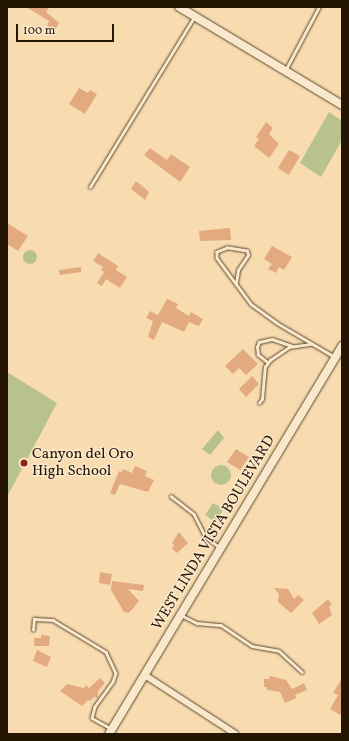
<!DOCTYPE html>
<html>
<head>
<meta charset="utf-8">
<style>
	body { margin:0 }
	#map { position:relative; width:349px; height:741px; overflow:hidden; background:#f8dcb0; font-family:Vollkorn,serif }
	div>[style] { position:absolute }
	.green>* { inset:0; background:#b8c28f }
	.round { border-radius:50% }
	.building>* { inset:0; background:#e3aa80 }
	.roads { filter:drop-shadow(0 0 1px #5a472e) drop-shadow(0 0 1px #5a472e) }
	.lane>* { height:2.5px; margin:-1.25px; padding:0 1.25px; transform-origin:1.25px; border-radius:1.25px; background:#fae8cc }
	.street>* { height:5.5px; margin:-2.75px; padding:0 2.75px; transform-origin:2.75px; border-radius:2.75px; background:#fae8cc }
	.secondary>* { height:8px; margin:-4px; padding:0 4px; transform-origin:4px; border-radius:4px; background:#fae8cc }
	.dots>* { width:11px; height:11px; translate:-50% -50%; box-sizing:border-box; border:2px solid #fae8cc; border-radius:50% }
	span { translate:-50% -50%; white-space:nowrap; text-align:center; line-height:1.15; -webkit-text-stroke:3px #fae8cc; paint-order:stroke }
	.poi-label { font-size:15px; color:#251503 }
	.left { translate:0 -50%; text-align:left }
	.street-label { font-size:15px; color:#251503 }
	.frame { position:absolute; inset:0; border:8px solid #251503; pointer-events:none }
	.scale { position:absolute; left:16px; top:24px; width:98px; height:18px; box-sizing:border-box; border:2px solid #251503; border-top:0; padding-left:5px; font-size:12px; line-height:14px; white-space:nowrap; color:#251503; -webkit-text-stroke:3px #fae8cc; paint-order:stroke }
</style>
</head>
<body>
<div id="map">
	<div class="green">
		<div style="clip-path:polygon(329px 112px,342px 121px,342px 140px,321px 177px,300px 163px)"></div>
		<div class="round" style="left:23px;top:250px;width:14px;height:14px"></div>
		<div style="clip-path:polygon(7px 372px,57px 403px,7px 497px)"></div>
		<div style="clip-path:polygon(218px 430px,224px 438px,210px 455px,202px 449px)"></div>
		<div class="round" style="left:211px;top:465px;width:20px;height:20px"></div>
		<div style="clip-path:polygon(213px 503px,224px 509px,215px 522px,205px 515px)"></div>
	</div>
	<div class="building">
		<div style="clip-path:polygon(26px 7px,49px 7px,46px 12px,59px 23px,55px 30px,47px 26px,49px 21px)"></div>
		<div style="clip-path:polygon(79px 88px,88px 93px,90px 90px,97px 94px,85px 114px,69px 104px)"></div>
		<div style="clip-path:polygon(266px 122px,273px 128px,269px 134px,279px 144px,269px 158px,254px 146px,259px 139px,256px 137px)"></div>
		<div style="clip-path:polygon(150px 148px,167px 160px,171px 154px,190px 167px,180px 182px,144px 155px)"></div>
		<div style="clip-path:polygon(289px 150px,300px 156px,289px 175px,278px 168px)"></div>
		<div style="clip-path:polygon(136px 181px,149px 192px,145px 200px,131px 189px)"></div>
		<div style="clip-path:polygon(7px 223px,28px 236px,18px 251px,7px 244px)"></div>
		<div style="clip-path:polygon(230px 228px,231px 240px,200px 241px,199px 231px)"></div>
		<div style="clip-path:polygon(272px 246px,292px 257px,284px 270px,279px 267px,276px 273px,268px 269px,272px 264px,264px 259px)"></div>
		<div style="clip-path:polygon(98px 253px,118px 266px,116px 270px,127px 277px,120px 288px,106px 279px,102px 286px,97px 283px,104px 272px,101px 270px,103px 267px,93px 261px)"></div>
		<div style="clip-path:polygon(81px 267px,81px 272px,60px 275px,59px 270px)"></div>
		<div style="clip-path:polygon(167px 299px,178px 304px,176px 308px,189px 316px,191px 312px,203px 319px,199px 326px,189px 322px,184px 332px,162px 322px,154px 340px,148px 337px,153px 321px,146px 318px,150px 311px,158px 315px)"></div>
		<div style="clip-path:polygon(243px 349px,258px 364px,246px 375px,239px 368px,233px 374px,225px 366px)"></div>
		<div style="clip-path:polygon(252px 376px,259px 384px,246px 397px,239px 389px)"></div>
		<div style="clip-path:polygon(236px 449px,249px 457px,240px 470px,227px 462px)"></div>
		<div style="clip-path:polygon(135px 466px,147px 471px,145px 476px,154px 480px,148px 492px,120px 484px,115px 495px,110px 493px,119px 471px,122px 472px,123px 469px,132px 473px)"></div>
		<div style="clip-path:polygon(179px 532px,188px 543px,177px 553px,172px 549px,174px 545px,172px 543px)"></div>
		<div style="clip-path:polygon(100px 572px,112px 574px,110px 585px,99px 583px)"></div>
		<div style="clip-path:polygon(112px 581px,144px 585px,143px 591px,128px 589px,139px 601px,129px 613px,124px 612px,111px 590px)"></div>
		<div style="clip-path:polygon(274px 588px,288px 589px,294px 599px,298px 595px,304px 600px,291px 613px,278px 602px,279px 594px)"></div>
		<div style="clip-path:polygon(328px 599px,332px 605px,329px 607px,332px 615px,319px 624px,312px 613px)"></div>
		<div style="clip-path:polygon(41px 635px,50px 636px,49px 646px,34px 646px,34px 638px,41px 638px)"></div>
		<div style="clip-path:polygon(37px 650px,51px 657px,47px 667px,33px 661px)"></div>
		<div style="clip-path:polygon(270px 676px,286px 680px,292px 689px,304px 683px,307px 690px,295px 695px,297px 698px,285px 703px,280px 692px,267px 690px,267px 687px,264px 687px,264px 679px,269px 679px)"></div>
		<div style="clip-path:polygon(100px 678px,105px 683px,98px 691px,98px 698px,94px 697px,90px 701px,88px 700px,82px 706px,60px 691px,67px 684px,84px 688px,86px 685px,89px 688px)"></div>
		<div style="clip-path:polygon(342px 678px,342px 716px,330px 709px,338px 695px,333px 693px)"></div>
	</div>
	<div class="roads">
		<div class="lane">
			<div style="left:286px;top:69px;width:70px;rotate:-62deg"></div>
			<div style="left:90px;top:187px;width:199px;rotate:-58.5deg"></div>
			<div style="left:236px;top:283px;width:13px;rotate:-81deg"></div>
			<div style="left:238px;top:270px;width:18px;rotate:-56deg"></div>
			<div style="left:248px;top:255px;width:4px;rotate:-104deg"></div>
			<div style="left:247px;top:251px;width:20px;rotate:-171deg"></div>
			<div style="left:227px;top:248px;width:11px;rotate:158deg"></div>
			<div style="left:217px;top:252px;width:6px;rotate:90deg"></div>
			<div style="left:217px;top:258px;width:57px;rotate:53.5deg"></div>
			<div style="left:251px;top:304px;width:32px;rotate:36deg"></div>
			<div style="left:277px;top:323px;width:67px;rotate:30.4deg"></div>
			<div style="left:268px;top:363px;width:13px;rotate:-141deg"></div>
			<div style="left:258px;top:355px;width:8px;rotate:-97deg"></div>
			<div style="left:257px;top:347px;width:5px;rotate:-68deg"></div>
			<div style="left:259px;top:342px;width:13px;rotate:-13deg"></div>
			<div style="left:272px;top:339px;width:21px;rotate:19deg"></div>
			<div style="left:259px;top:403px;width:5px;rotate:-53deg"></div>
			<div style="left:262px;top:399px;width:32px;rotate:-85deg"></div>
			<div style="left:265px;top:367px;width:9px;rotate:-54deg"></div>
			<div style="left:270px;top:360px;width:23px;rotate:-34deg"></div>
			<div style="left:289px;top:347px;width:22px;rotate:-8deg"></div>
			<div style="left:171px;top:496px;width:29px;rotate:38deg"></div>
			<div style="left:194px;top:514px;width:25px;rotate:63deg"></div>
			<div style="left:205px;top:536px;width:18px;rotate:38deg"></div>
			<div style="left:181px;top:615px;width:18px;rotate:27deg"></div>
			<div style="left:197px;top:623px;width:24px;rotate:5deg"></div>
			<div style="left:221px;top:625px;width:37px;rotate:34deg"></div>
			<div style="left:252px;top:646px;width:27px;rotate:10deg"></div>
			<div style="left:279px;top:651px;width:31px;rotate:42deg"></div>
			<div style="left:33px;top:630px;width:11px;rotate:-85deg"></div>
			<div style="left:34px;top:619px;width:19px;rotate:3deg"></div>
			<div style="left:53px;top:620px;width:62px;rotate:31.1deg"></div>
			<div style="left:106px;top:652px;width:23px;rotate:65deg"></div>
			<div style="left:116px;top:673px;width:9px;rotate:108deg"></div>
			<div style="left:113px;top:682px;width:31px;rotate:126deg"></div>
			<div style="left:95px;top:707px;width:11px;rotate:105deg"></div>
			<div style="left:92px;top:718px;width:21px;rotate:29deg"></div>
		</div>
		<div class="street">
			<div style="left:145px;top:675px;width:108px;rotate:33deg"></div>
		</div>
		<div class="secondary">
			<div style="left:179px;top:7px;width:190px;rotate:31deg"></div>
			<div style="left:109px;top:734px;width:453px;rotate:-59deg"></div>
		</div>
	</div>
	<div class="dots">
		<div style="left:24px;top:463px;background:#8f2418"></div>
	</div>
	<div class="poi-label">
		<span class="left" style="left:32px;top:463px">Canyon del Oro<br>High School</span>
	</div>
	<div class="street-label">
		<span style="left:214px;top:533px;rotate:-59deg">WEST LINDA VISTA BOULEVARD</span>
	</div>
	<div class="frame"></div>
	<div class="scale">100 m</div>
</div>
</body>
</html>
